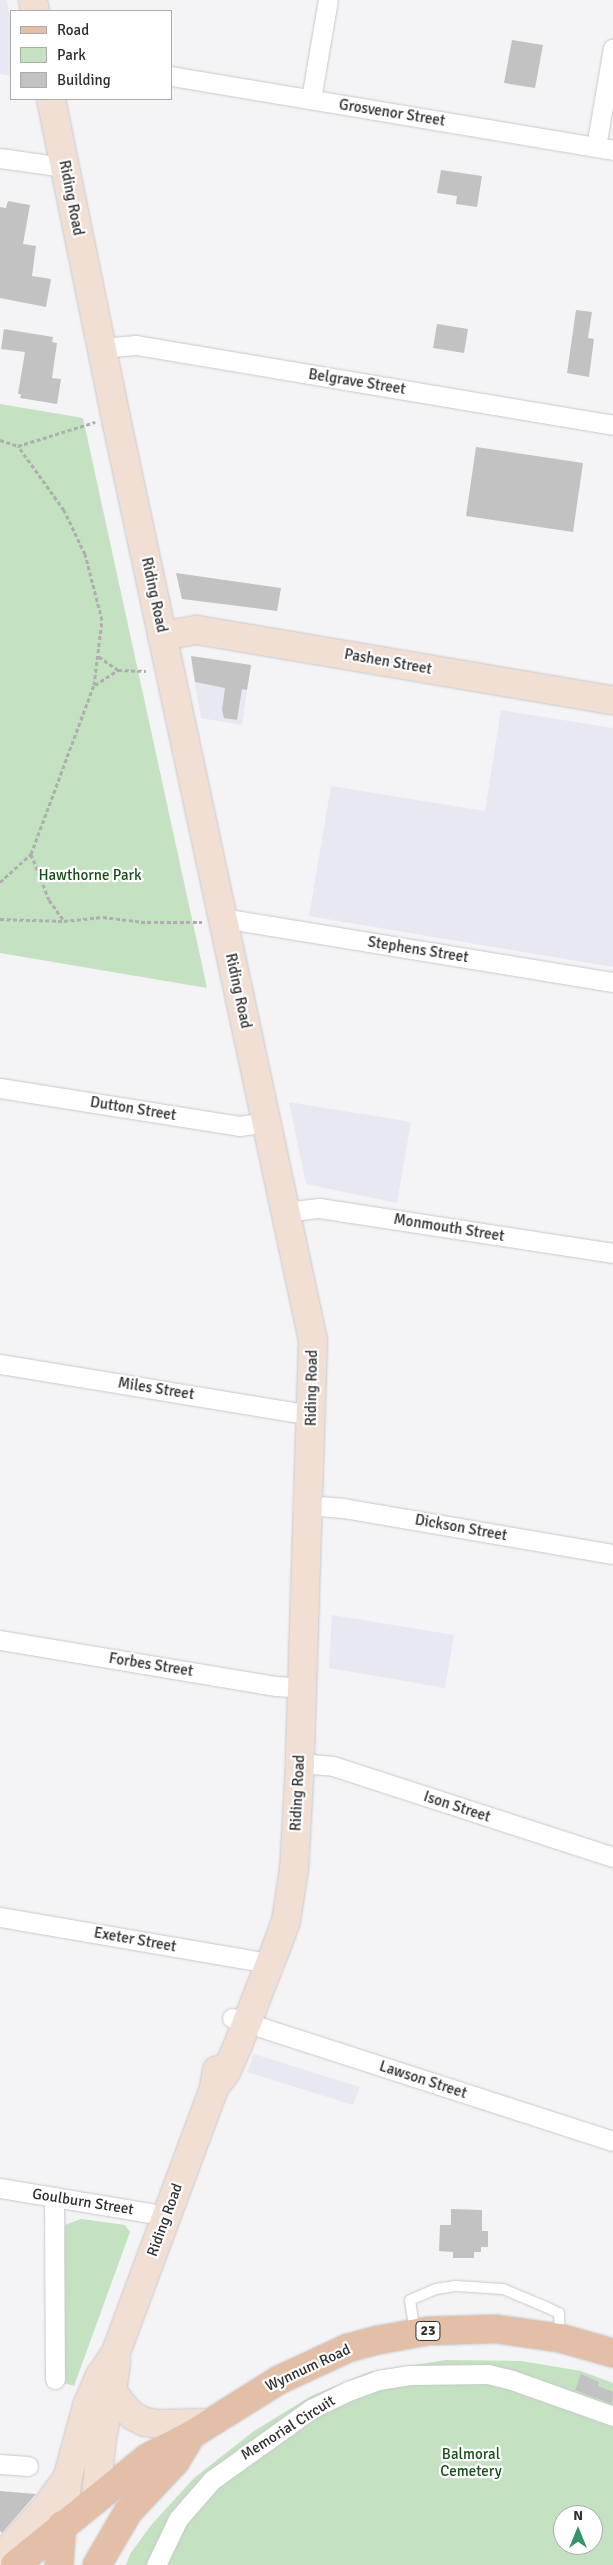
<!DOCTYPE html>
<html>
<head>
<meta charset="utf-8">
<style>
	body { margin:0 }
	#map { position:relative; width:613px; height:2565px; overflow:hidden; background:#f4f4f6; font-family:Signika,sans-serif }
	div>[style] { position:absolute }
	.built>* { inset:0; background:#e7e8f1 }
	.green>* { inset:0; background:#c4e1c2 }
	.building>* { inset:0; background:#c2c2c3 }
	.path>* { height:3px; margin-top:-1.5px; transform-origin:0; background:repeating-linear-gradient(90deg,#aeaeaf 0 4px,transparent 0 6.5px) }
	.roads { filter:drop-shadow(0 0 1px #c8c8ca) drop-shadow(0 0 1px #c8c8ca) }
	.lane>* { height:10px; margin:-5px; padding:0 5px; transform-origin:5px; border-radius:5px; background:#fff }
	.street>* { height:19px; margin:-9.5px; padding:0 9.5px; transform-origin:9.5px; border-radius:9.5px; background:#fff }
	.secondary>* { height:28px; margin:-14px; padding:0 14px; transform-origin:14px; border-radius:14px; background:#f2dfd3 }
	.primary>* { height:28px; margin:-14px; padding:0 14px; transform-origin:14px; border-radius:14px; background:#e4bfa7 }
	span { translate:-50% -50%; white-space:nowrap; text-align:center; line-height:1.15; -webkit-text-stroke:4.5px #fff; paint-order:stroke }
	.shield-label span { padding:1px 4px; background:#fff; border:1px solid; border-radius:4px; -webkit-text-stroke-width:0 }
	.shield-label { font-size:14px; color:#2e2e2f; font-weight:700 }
	.street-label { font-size:15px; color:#2e2e2f }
	.park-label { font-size:15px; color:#174e18 }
	.legend { position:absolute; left:10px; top:10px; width:162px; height:90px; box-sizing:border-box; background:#fff; border:1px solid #ababac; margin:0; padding:6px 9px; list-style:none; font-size:15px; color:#2e2e2f }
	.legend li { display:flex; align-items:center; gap:10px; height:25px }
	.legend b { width:25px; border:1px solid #ababac }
	.north { position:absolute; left:553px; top:2505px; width:50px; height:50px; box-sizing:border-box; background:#fff; border:1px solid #ababac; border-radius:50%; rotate:0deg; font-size:14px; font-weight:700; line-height:20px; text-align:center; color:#2e2e2f }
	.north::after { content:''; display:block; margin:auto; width:18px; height:22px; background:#369269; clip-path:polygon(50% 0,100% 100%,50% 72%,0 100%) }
</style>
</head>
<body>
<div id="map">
	<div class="built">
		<div style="clip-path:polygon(0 0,7px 0,11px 23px,11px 76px,0 74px)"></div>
		<div style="clip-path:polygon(197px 657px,251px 665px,242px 725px,201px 718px,191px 661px)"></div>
		<div style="clip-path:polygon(501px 710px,613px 728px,613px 967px,309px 916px,331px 786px,485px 811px)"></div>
		<div style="clip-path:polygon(289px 1102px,411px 1122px,397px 1203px,306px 1184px)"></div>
		<div style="clip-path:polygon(332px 1615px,454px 1635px,445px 1688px,329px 1668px)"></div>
		<div style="clip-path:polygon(254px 2054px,360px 2087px,353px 2105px,247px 2072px)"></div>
	</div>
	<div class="green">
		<div style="clip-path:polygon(0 404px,83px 418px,207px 988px,0 953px)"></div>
		<div style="clip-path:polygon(81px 2219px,125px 2225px,130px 2232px,74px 2386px,60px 2382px,65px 2225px)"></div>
		<div style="clip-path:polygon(evenodd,446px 2360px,521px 2361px,581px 2371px,613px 2383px,613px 2565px,126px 2565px,130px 2554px,152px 2524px,194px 2478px,254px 2431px,311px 2396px,369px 2372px,446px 2360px,563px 2515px,593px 2515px,593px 2545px,563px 2545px,563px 2515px)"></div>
	</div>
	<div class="building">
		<div style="clip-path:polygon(512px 40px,543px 45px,535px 88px,504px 83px)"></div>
		<div style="clip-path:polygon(441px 170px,482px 176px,477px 207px,456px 204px,457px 196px,437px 193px)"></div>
		<div style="clip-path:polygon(8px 201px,30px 205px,23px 244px,36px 246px,32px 276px,51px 279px,46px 307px,0 298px,0 207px,6px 208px)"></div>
		<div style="clip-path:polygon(576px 310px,592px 312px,588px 338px,594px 339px,589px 377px,567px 373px)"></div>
		<div style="clip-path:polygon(437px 324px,468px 329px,464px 353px,433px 348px)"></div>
		<div style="clip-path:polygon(4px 329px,53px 337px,52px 342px,57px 343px,52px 378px,61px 379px,57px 404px,20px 398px,21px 394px,18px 394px,25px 352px,1px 349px)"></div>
		<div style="clip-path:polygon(476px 447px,583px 463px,573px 532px,466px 516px)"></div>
		<div style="clip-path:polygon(176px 573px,281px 588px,277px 611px,182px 599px)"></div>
		<div style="clip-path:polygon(191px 656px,251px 665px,247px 690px,242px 689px,237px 720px,224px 718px,222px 710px,225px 688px,195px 682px)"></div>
		<div style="clip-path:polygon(451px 2209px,482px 2210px,482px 2231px,488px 2231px,488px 2247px,481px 2247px,481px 2252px,474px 2252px,474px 2258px,453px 2258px,453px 2252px,439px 2251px,440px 2225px,451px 2225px)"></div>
		<div style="clip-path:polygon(581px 2374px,599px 2382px,598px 2386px,613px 2392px,612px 2404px,575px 2390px)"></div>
		<div style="clip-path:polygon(0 2491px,36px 2494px,2px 2533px,0 2531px)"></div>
	</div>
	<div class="path">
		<div style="left:0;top:440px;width:19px;rotate:18deg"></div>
		<div style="left:18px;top:446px;width:81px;rotate:-17.3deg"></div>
		<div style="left:118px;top:670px;width:28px;rotate:2deg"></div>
		<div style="left:95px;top:685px;width:27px;rotate:-33deg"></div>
		<div style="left:118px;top:670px;width:24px;rotate:-145deg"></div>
		<div style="left:31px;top:854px;width:49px;rotate:68.6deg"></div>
		<div style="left:49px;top:900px;width:26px;rotate:54deg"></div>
		<div style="left:0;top:882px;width:42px;rotate:-42.1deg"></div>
		<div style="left:31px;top:854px;width:180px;rotate:-69.6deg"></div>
		<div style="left:94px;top:685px;width:65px;rotate:-83deg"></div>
		<div style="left:102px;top:620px;width:68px;rotate:-104.4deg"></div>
		<div style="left:85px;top:554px;width:49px;rotate:-115.5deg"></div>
		<div style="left:64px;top:510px;width:79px;rotate:-125.7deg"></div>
		<div style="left:0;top:919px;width:64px;rotate:1.8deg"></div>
		<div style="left:64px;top:921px;width:39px;rotate:-6deg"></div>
		<div style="left:103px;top:917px;width:38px;rotate:7deg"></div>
		<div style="left:141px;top:922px;width:61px"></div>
	</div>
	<div class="roads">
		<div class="lane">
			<div style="left:415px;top:2332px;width:32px;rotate:-99deg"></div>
			<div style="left:410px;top:2300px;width:28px;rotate:-23deg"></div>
			<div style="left:436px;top:2289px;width:20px;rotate:-9deg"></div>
			<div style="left:456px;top:2286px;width:47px;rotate:3.7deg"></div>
			<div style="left:503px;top:2289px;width:47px;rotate:22.7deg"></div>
			<div style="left:546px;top:2307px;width:14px;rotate:25deg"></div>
			<div style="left:559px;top:2313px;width:24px;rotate:88deg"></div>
		</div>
		<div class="street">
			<div style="left:171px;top:76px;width:448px;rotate:9.5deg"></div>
			<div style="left:311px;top:99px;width:100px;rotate:-80.3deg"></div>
			<div style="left:596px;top:147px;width:100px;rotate:-80.3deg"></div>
			<div style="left:0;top:158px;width:65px;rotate:8deg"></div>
			<div style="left:101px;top:348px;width:35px;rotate:-5deg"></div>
			<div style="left:136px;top:345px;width:484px;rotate:9.5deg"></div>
			<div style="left:222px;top:918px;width:396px;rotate:9.3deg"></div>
			<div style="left:0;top:1088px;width:242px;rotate:9deg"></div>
			<div style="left:239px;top:1126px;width:27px;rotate:-8deg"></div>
			<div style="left:285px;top:1212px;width:34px;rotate:-7deg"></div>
			<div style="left:319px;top:1208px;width:297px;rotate:8.7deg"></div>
			<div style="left:0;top:1364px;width:316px;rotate:9.3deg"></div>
			<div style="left:308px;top:1505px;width:35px;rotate:5deg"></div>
			<div style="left:343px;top:1508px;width:274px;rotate:9.7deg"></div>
			<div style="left:0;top:1640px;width:280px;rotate:9.5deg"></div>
			<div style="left:276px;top:1686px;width:26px;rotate:4deg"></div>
			<div style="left:300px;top:1763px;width:33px;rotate:5deg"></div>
			<div style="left:333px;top:1766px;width:294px;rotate:18deg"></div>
			<div style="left:0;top:1917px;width:274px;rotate:9.7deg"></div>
			<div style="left:232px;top:2018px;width:400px;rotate:17.9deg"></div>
			<div style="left:0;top:2188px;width:169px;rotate:9.5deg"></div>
			<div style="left:54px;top:2197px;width:182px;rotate:89.7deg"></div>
			<div style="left:0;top:2464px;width:28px;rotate:4deg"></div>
			<div style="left:156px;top:2565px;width:51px;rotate:-64.4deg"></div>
			<div style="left:178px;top:2519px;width:52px;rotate:-48.9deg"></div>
			<div style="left:212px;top:2480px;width:122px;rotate:-35.6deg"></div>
			<div style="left:311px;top:2409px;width:41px;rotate:-25.9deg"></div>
			<div style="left:348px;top:2391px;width:32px;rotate:-20deg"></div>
			<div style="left:378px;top:2380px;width:32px;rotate:-9deg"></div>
			<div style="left:410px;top:2375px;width:78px;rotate:-0.7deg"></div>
			<div style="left:488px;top:2374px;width:25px;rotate:14deg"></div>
			<div style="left:512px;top:2380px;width:107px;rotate:19.6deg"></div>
		</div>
		<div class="secondary">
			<div style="left:33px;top:0;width:11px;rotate:80deg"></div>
			<div style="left:51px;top:99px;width:327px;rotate:78.5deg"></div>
			<div style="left:116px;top:419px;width:942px;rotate:77.93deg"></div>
			<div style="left:313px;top:1340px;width:423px;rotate:91.8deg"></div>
			<div style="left:300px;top:1763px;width:106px;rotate:93.2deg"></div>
			<div style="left:294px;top:1869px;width:53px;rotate:98.7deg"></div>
			<div style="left:286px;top:1921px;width:23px;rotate:110deg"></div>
			<div style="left:278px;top:1943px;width:110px;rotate:111.4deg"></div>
			<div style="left:238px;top:2045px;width:30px;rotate:114deg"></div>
			<div style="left:226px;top:2072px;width:20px;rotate:127deg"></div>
			<div style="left:162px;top:636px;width:36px;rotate:-10deg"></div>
			<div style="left:197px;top:630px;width:422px;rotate:9.6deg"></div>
			<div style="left:112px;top:2391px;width:20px;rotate:53deg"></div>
			<div style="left:124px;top:2407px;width:13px;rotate:45deg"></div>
			<div style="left:133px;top:2416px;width:13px;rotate:27deg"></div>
			<div style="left:145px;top:2422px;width:15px;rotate:8deg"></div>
			<div style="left:160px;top:2424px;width:48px;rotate:-1.2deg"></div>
			<div style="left:96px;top:2498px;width:61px;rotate:-84.4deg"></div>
			<div style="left:102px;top:2437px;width:47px;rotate:-77.7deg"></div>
			<div style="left:112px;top:2391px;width:30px;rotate:-82deg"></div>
			<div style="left:62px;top:2525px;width:49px;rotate:-83deg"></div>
			<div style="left:68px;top:2476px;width:73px;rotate:-74.8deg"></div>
			<div style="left:87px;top:2406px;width:33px;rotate:-67deg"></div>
			<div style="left:100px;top:2376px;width:29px;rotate:-56deg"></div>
			<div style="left:116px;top:2352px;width:282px;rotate:-69.6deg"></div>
			<div style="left:214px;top:2088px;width:18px;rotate:-81deg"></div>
			<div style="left:2px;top:2565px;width:14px;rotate:-73deg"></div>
			<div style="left:6px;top:2552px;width:57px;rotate:-47.9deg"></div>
			<div style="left:44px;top:2510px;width:39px;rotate:-54deg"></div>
		</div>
		<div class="primary">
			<div style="left:15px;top:2565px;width:170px;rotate:-39deg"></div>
			<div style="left:147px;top:2458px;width:50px;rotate:-27.6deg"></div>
			<div style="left:191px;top:2435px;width:104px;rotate:-32deg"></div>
			<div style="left:279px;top:2380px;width:76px;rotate:-24.9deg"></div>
			<div style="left:348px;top:2348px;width:31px;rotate:-15deg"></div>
			<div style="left:378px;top:2340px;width:51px;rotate:-10.2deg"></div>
			<div style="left:428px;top:2331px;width:68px;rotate:-1.7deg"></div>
			<div style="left:496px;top:2329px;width:65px;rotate:8deg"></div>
			<div style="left:560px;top:2338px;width:55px;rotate:15.8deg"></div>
			<div style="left:59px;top:2565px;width:40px;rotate:-85.7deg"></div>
			<div style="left:97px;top:2565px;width:61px;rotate:-59.7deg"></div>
			<div style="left:128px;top:2512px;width:69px;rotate:-46.8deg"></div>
			<div style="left:175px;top:2462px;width:31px;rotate:-59deg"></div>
		</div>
	</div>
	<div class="shield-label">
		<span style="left:428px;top:2331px">23</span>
	</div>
	<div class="street-label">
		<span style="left:392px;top:113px;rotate:9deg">Grosvenor Street</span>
		<span style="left:71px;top:198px;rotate:79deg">Riding Road</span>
		<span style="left:357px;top:382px;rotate:9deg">Belgrave Street</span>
		<span style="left:154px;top:595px;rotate:78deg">Riding Road</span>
		<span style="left:388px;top:662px;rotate:10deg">Pashen Street</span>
		<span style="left:418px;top:950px;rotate:9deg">Stephens Street</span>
		<span style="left:238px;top:991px;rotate:78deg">Riding Road</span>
		<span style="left:133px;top:1109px;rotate:9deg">Dutton Street</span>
		<span style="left:449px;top:1228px;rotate:9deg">Monmouth Street</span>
		<span style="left:312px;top:1388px;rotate:-89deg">Riding Road</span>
		<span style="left:156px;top:1389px;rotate:9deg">Miles Street</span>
		<span style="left:461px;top:1528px;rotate:10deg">Dickson Street</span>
		<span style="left:151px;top:1665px;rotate:9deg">Forbes Street</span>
		<span style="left:298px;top:1793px;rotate:-87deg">Riding Road</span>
		<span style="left:457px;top:1807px;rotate:18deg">Ison Street</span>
		<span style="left:135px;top:1940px;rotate:10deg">Exeter Street</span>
		<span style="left:423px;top:2080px;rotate:18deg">Lawson Street</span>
		<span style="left:83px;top:2202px;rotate:9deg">Goulburn Street</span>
		<span style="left:165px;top:2220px;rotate:-70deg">Riding Road</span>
		<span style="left:308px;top:2368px;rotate:-25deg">Wynnum Road</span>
		<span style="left:288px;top:2428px;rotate:-32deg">Memorial Circuit</span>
	</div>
	<div class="park-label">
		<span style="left:90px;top:876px">Hawthorne Park</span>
		<span style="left:471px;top:2463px">Balmoral<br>Cemetery</span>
	</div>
	<ul class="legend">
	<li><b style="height:6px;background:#e4bfa7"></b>Road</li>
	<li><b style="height:14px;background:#c4e1c2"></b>Park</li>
	<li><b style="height:14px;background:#c2c2c3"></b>Building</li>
	</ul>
	<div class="north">N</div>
</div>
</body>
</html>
